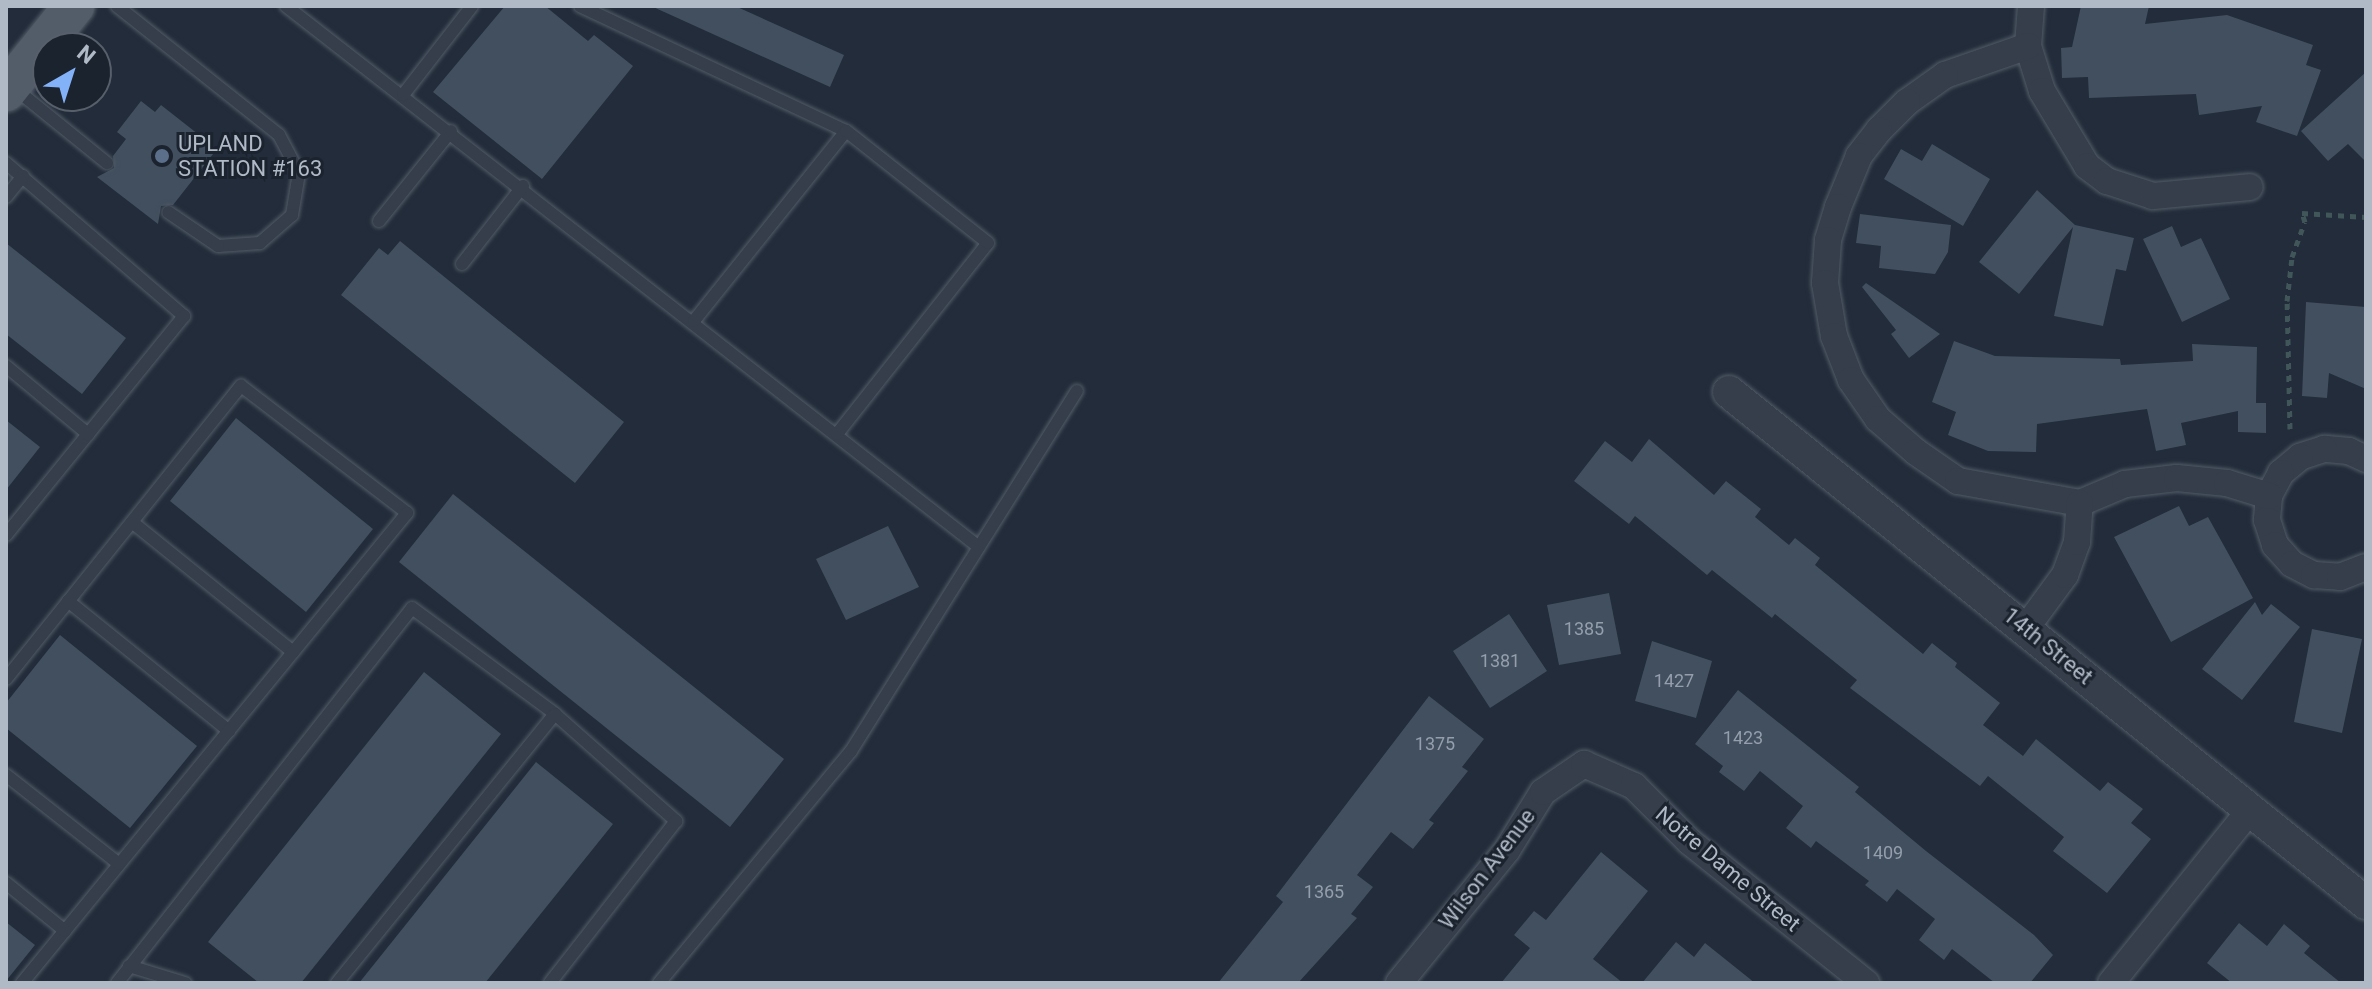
<!DOCTYPE html>
<html>
<head>
<meta charset="utf-8">
<style>
	body { margin:0 }
	#map { position:relative; width:2372px; height:989px; overflow:hidden; background:#222c3a; font-family:Roboto,sans-serif }
	div>[style] { position:absolute }
	.building>* { inset:0; background:#424f5e }
	.path>* { height:5px; margin-top:-2.5px; transform-origin:0; background:repeating-linear-gradient(90deg,#415658 0 6px,transparent 0 12px) }
	.roads { filter:drop-shadow(0 0 2px #535c68) drop-shadow(0 0 2px #535c68) }
	.service>* { height:12px; margin:-6px; padding:0 6px; transform-origin:6px; border-radius:6px; background:#353e4a }
	.minor>* { height:26px; margin:-13px; padding:0 13px; transform-origin:13px; border-radius:13px; background:#353e4a }
	.tertiary>* { height:32px; margin:-16px; padding:0 16px; transform-origin:16px; border-radius:16px; background:#353e4a }
	.primary>* { height:40px; margin:-20px; padding:0 20px; transform-origin:20px; border-radius:20px; background:#535d6a }
	.dots>* { width:22px; height:22px; translate:-50% -50%; box-sizing:border-box; border:4px solid #1b232f; border-radius:50% }
	span { translate:-50% -50%; white-space:nowrap; text-align:center; line-height:1.15; -webkit-text-stroke:6px #1b232f; paint-order:stroke }
	.number-label { font-size:18px; color:#949eac }
	.number-label span { -webkit-text-stroke-width:0 }
	.poi-label { font-size:22px; color:#b0b9c6 }
	.left { translate:0 -50%; text-align:left }
	.street-label { font-size:22px; color:#b0b9c6 }
	.frame { position:absolute; inset:0; border:8px solid #b0b9c6; pointer-events:none }
	.north { position:absolute; left:32px; top:32px; width:80px; height:80px; box-sizing:border-box; background:#1b232f; border:2px solid #575f6b; border-radius:50%; rotate:39deg; font-size:22px; font-weight:700; line-height:32px; text-align:center; color:#b0b9c6 }
	.north::after { content:''; display:block; margin:auto; width:28px; height:36px; background:#84b2f8; clip-path:polygon(50% 0,100% 100%,50% 72%,0 100%) }
</style>
</head>
<body>
<div id="map">
	<div class="building">
		<div style="clip-path:polygon(505px 6px,545px 6px,588px 41px,594px 35px,633px 66px,542px 179px,433px 92px)"></div>
		<div style="clip-path:polygon(651px 6px,735px 6px,844px 55px,830px 87px)"></div>
		<div style="clip-path:polygon(2081px 6px,2149px 6px,2145px 24px,2227px 15px,2313px 45px,2306px 65px,2321px 70px,2297px 136px,2256px 122px,2262px 106px,2199px 115px,2196px 94px,2089px 98px,2088px 77px,2062px 78px,2061px 48px,2072px 47px)"></div>
		<div style="clip-path:polygon(2366px 72px,2366px 162px,2348px 144px,2328px 161px,2301px 131px)"></div>
		<div style="clip-path:polygon(141px 101px,155px 112px,161px 105px,217px 149px,173px 205px,161px 206px,158px 224px,97px 177px,114px 168px,113px 156px,126px 139px,117px 132px)"></div>
		<div style="clip-path:polygon(1932px 144px,1990px 179px,1963px 226px,1884px 179px,1901px 149px,1922px 161px)"></div>
		<div style="clip-path:polygon(2037px 190px,2075px 225px,2134px 238px,2126px 271px,2116px 269px,2103px 326px,2054px 316px,2073px 227px,2019px 294px,1979px 262px)"></div>
		<div style="clip-path:polygon(1860px 214px,1951px 225px,1948px 252px,1935px 274px,1879px 268px,1881px 246px,1856px 243px)"></div>
		<div style="clip-path:polygon(2172px 226px,2181px 247px,2201px 238px,2230px 299px,2182px 322px,2143px 239px)"></div>
		<div style="clip-path:polygon(400px 241px,624px 422px,575px 483px,341px 295px,379px 248px,388px 255px)"></div>
		<div style="clip-path:polygon(6px 243px,126px 338px,82px 394px,6px 334px)"></div>
		<div style="clip-path:polygon(1866px 283px,1940px 334px,1909px 358px,1891px 334px,1896px 330px,1862px 287px)"></div>
		<div style="clip-path:polygon(2306px 302px,2366px 307px,2366px 389px,2329px 373px,2327px 398px,2302px 396px)"></div>
		<div style="clip-path:polygon(1954px 341px,1995px 356px,2120px 359px,2121px 365px,2193px 361px,2192px 344px,2257px 347px,2256px 403px,2266px 403px,2266px 433px,2238px 432px,2238px 411px,2181px 423px,2186px 445px,2156px 451px,2147px 409px,2037px 424px,2036px 452px,1988px 451px,1948px 435px,1956px 412px,1932px 402px)"></div>
		<div style="clip-path:polygon(236px 418px,373px 529px,306px 612px,170px 501px)"></div>
		<div style="clip-path:polygon(6px 420px,40px 447px,6px 490px)"></div>
		<div style="clip-path:polygon(1649px 439px,1714px 495px,1726px 481px,1761px 509px,1755px 517px,1789px 545px,1795px 538px,1820px 558px,1815px 565px,1923px 654px,1932px 643px,1957px 663px,1955px 667px,2000px 703px,1983px 725px,2023px 756px,2036px 739px,2100px 791px,2108px 782px,2143px 809px,2131px 823px,2151px 839px,2107px 893px,2053px 851px,2064px 837px,1988px 776px,1980px 786px,1850px 688px,1857px 680px,1775px 614px,1772px 618px,1712px 570px,1707px 575px,1635px 516px,1629px 524px,1574px 481px,1605px 441px,1632px 462px)"></div>
		<div style="clip-path:polygon(453px 494px,784px 759px,730px 827px,399px 562px)"></div>
		<div style="clip-path:polygon(2179px 506px,2189px 526px,2208px 517px,2253px 598px,2171px 642px,2114px 537px)"></div>
		<div style="clip-path:polygon(888px 526px,919px 587px,846px 620px,816px 559px)"></div>
		<div style="clip-path:polygon(1609px 593px,1621px 654px,1559px 665px,1547px 605px)"></div>
		<div style="clip-path:polygon(2255px 602px,2262px 615px,2271px 604px,2300px 627px,2242px 700px,2202px 669px)"></div>
		<div style="clip-path:polygon(1509px 614px,1547px 671px,1490px 708px,1453px 651px)"></div>
		<div style="clip-path:polygon(2312px 629px,2362px 639px,2342px 733px,2294px 722px)"></div>
		<div style="clip-path:polygon(60px 635px,197px 746px,130px 828px,6px 728px,6px 703px)"></div>
		<div style="clip-path:polygon(1652px 641px,1712px 661px,1696px 718px,1635px 701px)"></div>
		<div style="clip-path:polygon(424px 672px,501px 734px,301px 983px,259px 983px,208px 942px)"></div>
		<div style="clip-path:polygon(1738px 690px,1859px 787px,1855px 792px,1926px 851px,2034px 935px,2053px 955px,2030px 983px,1995px 983px,1952px 949px,1944px 960px,1919px 940px,1935px 919px,1897px 889px,1887px 902px,1865px 885px,1869px 881px,1816px 841px,1811px 848px,1786px 828px,1803px 806px,1760px 771px,1744px 791px,1719px 772px,1723px 766px,1695px 744px)"></div>
		<div style="clip-path:polygon(1429px 696px,1484px 739px,1462px 767px,1468px 771px,1429px 820px,1434px 823px,1413px 849px,1391px 832px,1357px 875px,1373px 887px,1351px 914px,1357px 918px,1298px 983px,1218px 983px,1283px 902px,1276px 896px)"></div>
		<div style="clip-path:polygon(536px 762px,613px 824px,485px 983px,359px 983px)"></div>
		<div style="clip-path:polygon(1601px 852px,1648px 891px,1593px 959px,1623px 983px,1501px 983px,1530px 948px,1514px 935px,1534px 911px,1546px 920px)"></div>
		<div style="clip-path:polygon(6px 922px,35px 945px,6px 981px)"></div>
		<div style="clip-path:polygon(2239px 923px,2267px 946px,2284px 924px,2310px 946px,2304px 953px,2341px 983px,2232px 983px,2207px 963px)"></div>
		<div style="clip-path:polygon(1676px 942px,1694px 957px,1705px 943px,1755px 983px,1642px 983px)"></div>
	</div>
	<div class="path">
		<div style="left:2290px;top:429px;width:128px;rotate:-91.3deg"></div>
		<div style="left:2287px;top:301px;width:44px;rotate:-83.5deg"></div>
		<div style="left:2292px;top:257px;width:37px;rotate:-70deg"></div>
		<div style="left:2305px;top:222px;width:9px;rotate:-108deg"></div>
		<div style="left:2302px;top:213px;width:64px;rotate:3.6deg"></div>
	</div>
	<div class="roads">
		<div class="service">
			<div style="left:117px;top:6px;width:207px;rotate:38.5deg"></div>
			<div style="left:279px;top:135px;width:43px;rotate:62.2deg"></div>
			<div style="left:299px;top:173px;width:43px;rotate:99.5deg"></div>
			<div style="left:292px;top:215px;width:43px;rotate:138.8deg"></div>
			<div style="left:260px;top:243px;width:42px;rotate:175.9deg"></div>
			<div style="left:218px;top:246px;width:60px;rotate:-145.8deg"></div>
			<div style="left:286px;top:6px;width:879px;rotate:37.98deg"></div>
			<div style="left:580px;top:6px;width:294px;rotate:25.2deg"></div>
			<div style="left:846px;top:131px;width:243px;rotate:128.7deg"></div>
			<div style="left:13px;top:87px;width:121px;rotate:39deg"></div>
			<div style="left:403px;top:95px;width:113px;rotate:-52.2deg"></div>
			<div style="left:6px;top:163px;width:235px;rotate:40.7deg"></div>
			<div style="left:184px;top:316px;width:282px;rotate:129.1deg"></div>
			<div style="left:6px;top:197px;width:27px;rotate:-51deg"></div>
			<div style="left:379px;top:221px;width:115px;rotate:-51.3deg"></div>
			<div style="left:462px;top:264px;width:99px;rotate:-52deg"></div>
			<div style="left:6px;top:366px;width:107px;rotate:39.7deg"></div>
			<div style="left:837px;top:434px;width:243px;rotate:-51.7deg"></div>
			<div style="left:988px;top:243px;width:181px;rotate:-141.7deg"></div>
			<div style="left:132px;top:522px;width:207px;rotate:38.9deg"></div>
			<div style="left:68px;top:601px;width:207px;rotate:38.9deg"></div>
			<div style="left:6px;top:679px;width:376px;rotate:-51.3deg"></div>
			<div style="left:241px;top:386px;width:209px;rotate:37.4deg"></div>
			<div style="left:407px;top:513px;width:608px;rotate:129.32deg"></div>
			<div style="left:6px;top:775px;width:144px;rotate:38.2deg"></div>
			<div style="left:6px;top:883px;width:76px;rotate:39.1deg"></div>
			<div style="left:129px;top:966px;width:59px;rotate:16.9deg"></div>
			<div style="left:117px;top:983px;width:477px;rotate:-51.8deg"></div>
			<div style="left:412px;top:608px;width:178px;rotate:36.5deg"></div>
			<div style="left:555px;top:714px;width:162px;rotate:41.5deg"></div>
			<div style="left:676px;top:821px;width:205px;rotate:127.9deg"></div>
			<div style="left:337px;top:983px;width:346px;rotate:-51deg"></div>
			<div style="left:659px;top:983px;width:301px;rotate:-50.4deg"></div>
			<div style="left:851px;top:751px;width:425px;rotate:-57.9deg"></div>
		</div>
		<div class="minor">
			<div style="left:2031px;top:6px;width:40px;rotate:94.3deg"></div>
			<div style="left:2028px;top:46px;width:47px;rotate:72.7deg"></div>
			<div style="left:2042px;top:91px;width:87px;rotate:59deg"></div>
			<div style="left:2087px;top:166px;width:25px;rotate:37deg"></div>
			<div style="left:2107px;top:181px;width:48px;rotate:18.1deg"></div>
			<div style="left:2153px;top:196px;width:97px;rotate:-5.3deg"></div>
			<div style="left:2028px;top:46px;width:88px;rotate:160.7deg"></div>
			<div style="left:1945px;top:75px;width:47px;rotate:144.6deg"></div>
			<div style="left:1907px;top:102px;width:40px;rotate:135deg"></div>
			<div style="left:1879px;top:130px;width:33px;rotate:128deg"></div>
			<div style="left:1859px;top:156px;width:55px;rotate:112.4deg"></div>
			<div style="left:1838px;top:207px;width:34px;rotate:107deg"></div>
			<div style="left:1828px;top:240px;width:43px;rotate:94deg"></div>
			<div style="left:1825px;top:283px;width:54px;rotate:80.4deg"></div>
			<div style="left:1834px;top:336px;width:47px;rotate:68.9deg"></div>
			<div style="left:1851px;top:380px;width:47px;rotate:55.3deg"></div>
			<div style="left:1878px;top:419px;width:50px;rotate:41deg"></div>
			<div style="left:1916px;top:452px;width:51px;rotate:34.6deg"></div>
			<div style="left:1958px;top:481px;width:124px;rotate:10.2deg"></div>
			<div style="left:2366px;top:459px;width:19px;rotate:-155deg"></div>
			<div style="left:2349px;top:451px;width:25px;rotate:-175deg"></div>
			<div style="left:2324px;top:449px;width:25px;rotate:162deg"></div>
			<div style="left:2300px;top:457px;width:25px;rotate:140deg"></div>
			<div style="left:2281px;top:473px;width:26px;rotate:118deg"></div>
			<div style="left:2269px;top:496px;width:24px;rotate:95deg"></div>
			<div style="left:2267px;top:520px;width:26px;rotate:72deg"></div>
			<div style="left:2275px;top:545px;width:25px;rotate:48deg"></div>
			<div style="left:2292px;top:564px;width:25px;rotate:27deg"></div>
			<div style="left:2314px;top:575px;width:26px;rotate:4deg"></div>
			<div style="left:2340px;top:577px;width:28px;rotate:-21deg"></div>
			<div style="left:2080px;top:503px;width:49px;rotate:-22.9deg"></div>
			<div style="left:2125px;top:484px;width:52px;rotate:-6.6deg"></div>
			<div style="left:2177px;top:478px;width:50px;rotate:5.7deg"></div>
			<div style="left:2227px;top:483px;width:44px;rotate:17.2deg"></div>
			<div style="left:2026px;top:628px;width:66px;rotate:-53.7deg"></div>
			<div style="left:2065px;top:575px;width:35px;rotate:-70deg"></div>
			<div style="left:2077px;top:542px;width:39px;rotate:-86deg"></div>
			<div style="left:1399px;top:983px;width:171px;rotate:-50.9deg"></div>
			<div style="left:1507px;top:850px;width:68px;rotate:-58.2deg"></div>
			<div style="left:1543px;top:792px;width:50px;rotate:-34.3deg"></div>
			<div style="left:1584px;top:764px;width:55px;rotate:23.7deg"></div>
			<div style="left:1634px;top:786px;width:79px;rotate:45deg"></div>
			<div style="left:1690px;top:842px;width:226px;rotate:38.7deg"></div>
			<div style="left:2111px;top:983px;width:222px;rotate:-51.2deg"></div>
		</div>
		<div class="tertiary">
			<div style="left:1729px;top:392px;width:817px;rotate:38.74deg"></div>
		</div>
		<div class="primary">
			<div style="left:6px;top:91px;width:109px;rotate:-51.3deg"></div>
		</div>
	</div>
	<div class="dots">
		<div style="left:162px;top:156px;background:#5c6f8a"></div>
	</div>
	<div class="number-label">
		<span style="left:1584px;top:629px">1385</span>
		<span style="left:1500px;top:661px">1381</span>
		<span style="left:1674px;top:681px">1427</span>
		<span style="left:1743px;top:738px">1423</span>
		<span style="left:1435px;top:744px">1375</span>
		<span style="left:1883px;top:853px">1409</span>
		<span style="left:1324px;top:892px">1365</span>
	</div>
	<div class="poi-label">
		<span class="left" style="left:178px;top:156px">UPLAND<br>STATION #163</span>
	</div>
	<div class="street-label">
		<span style="left:2048px;top:646px;rotate:39deg">14th Street</span>
		<span style="left:1487px;top:869px;rotate:-53deg">Wilson Avenue</span>
		<span style="left:1728px;top:869px;rotate:40deg">Notre Dame Street</span>
	</div>
	<div class="frame"></div>
	<div class="north">N</div>
</div>
</body>
</html>
